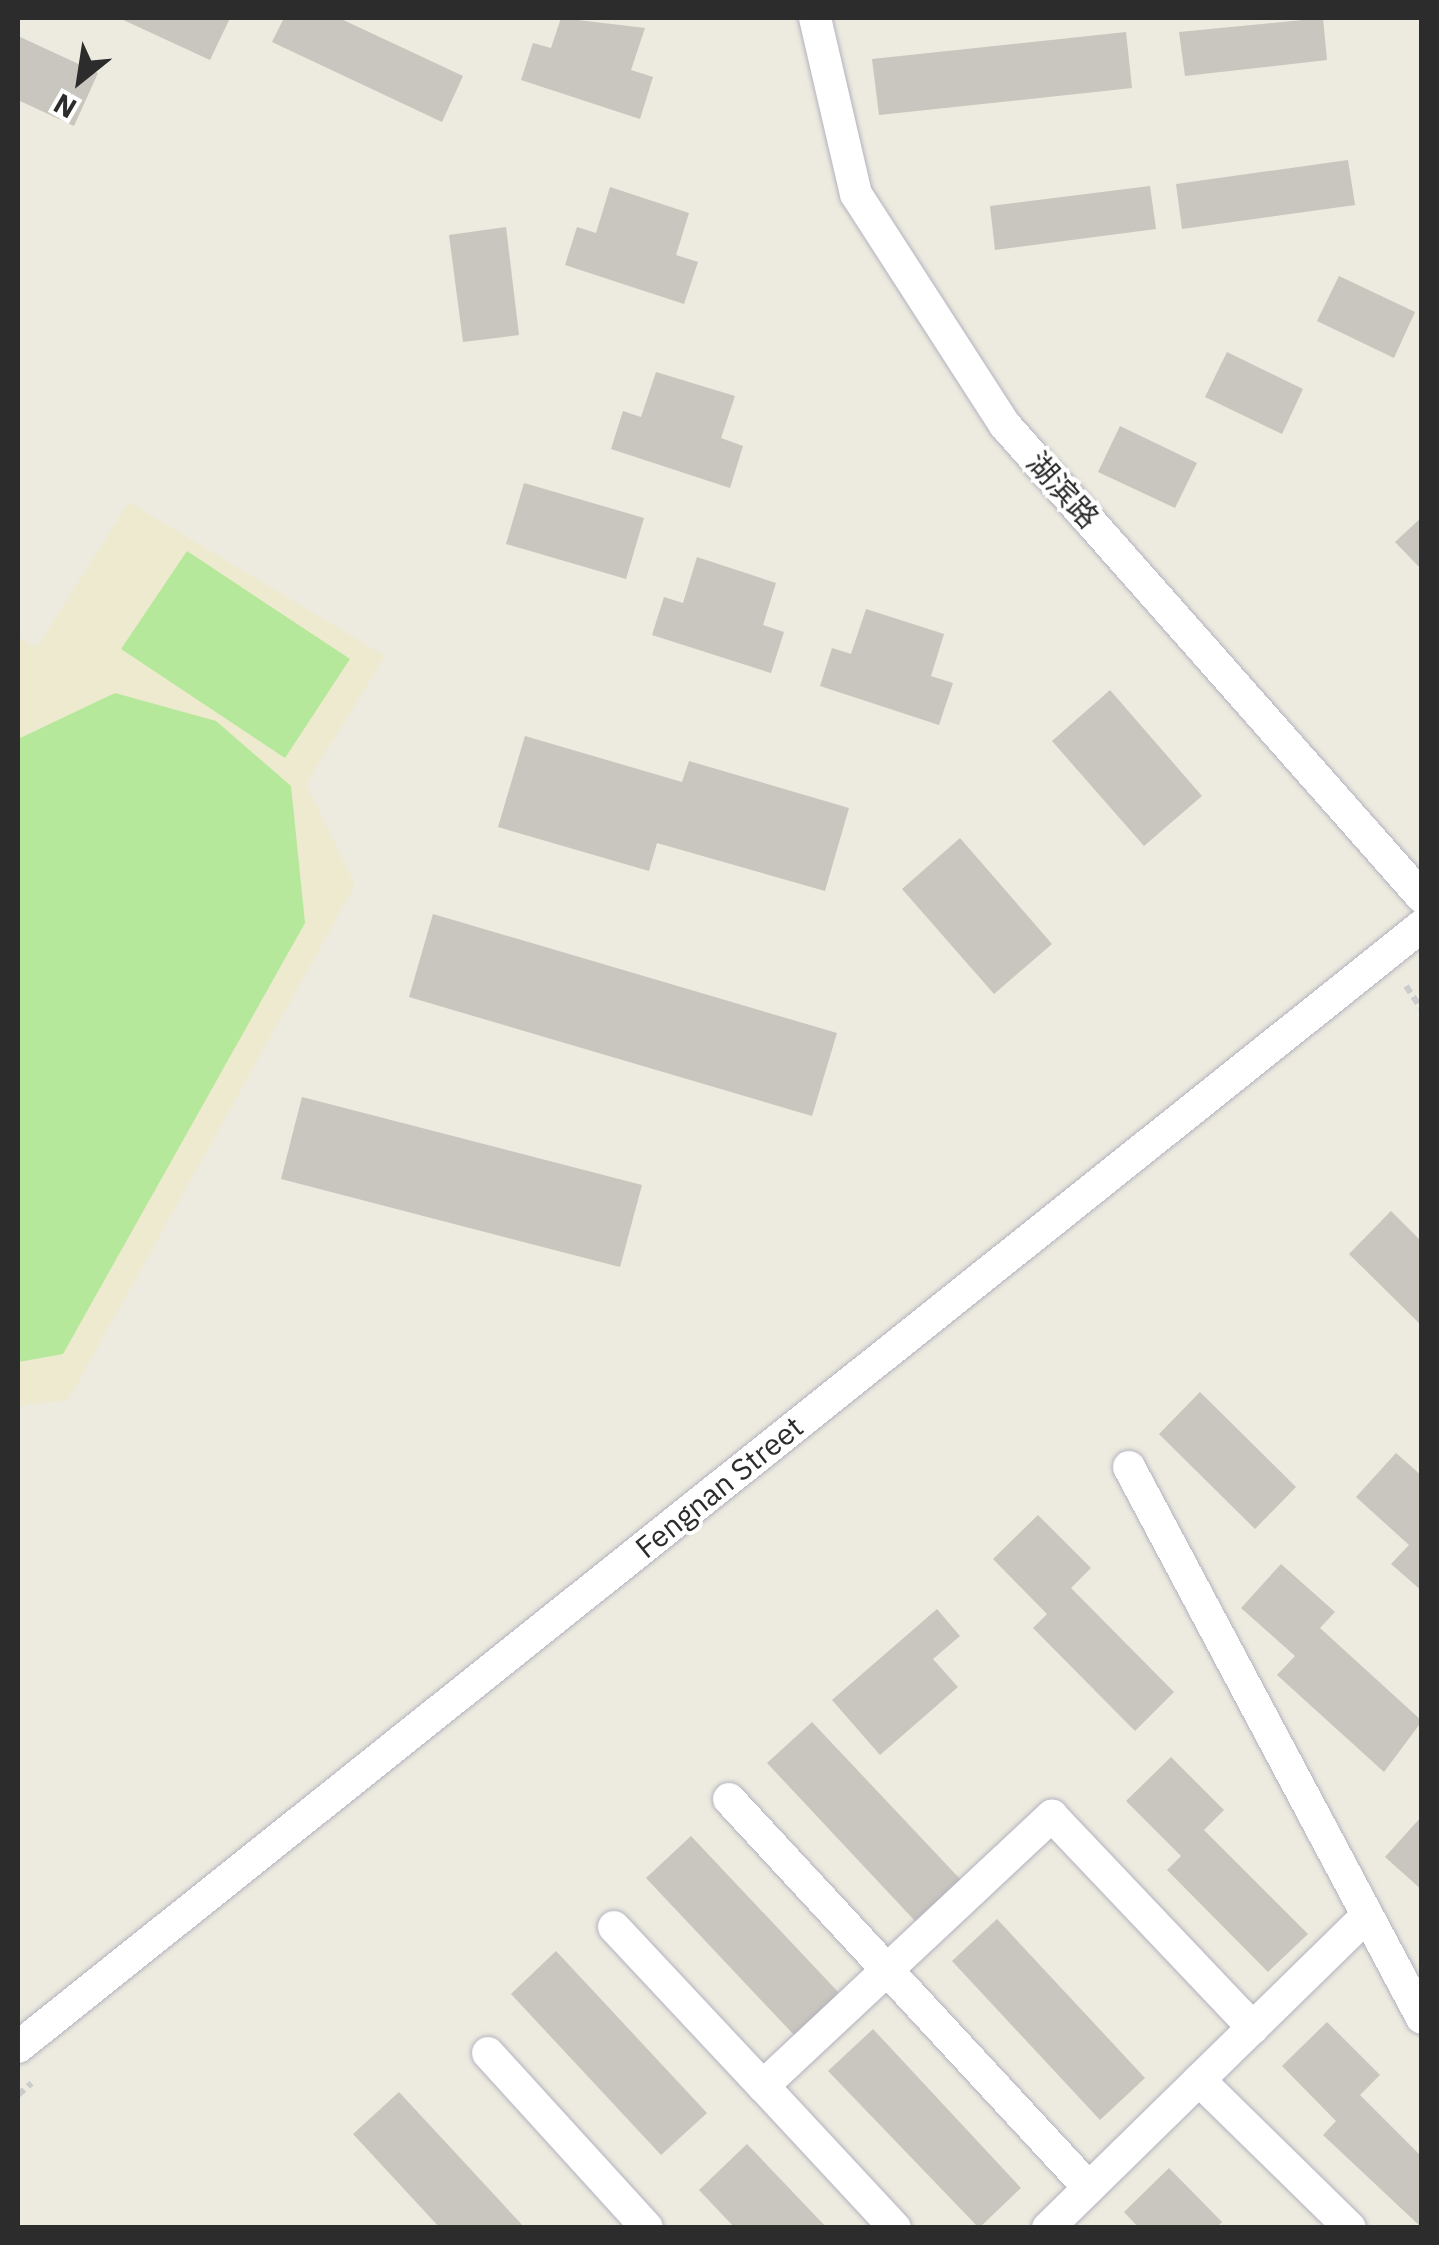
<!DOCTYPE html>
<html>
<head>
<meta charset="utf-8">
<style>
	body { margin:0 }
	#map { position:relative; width:1439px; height:2245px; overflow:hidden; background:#edeadf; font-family:"IBM Plex Sans","Noto Sans SC",sans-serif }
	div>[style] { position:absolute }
	.education>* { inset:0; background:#edeacf }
	.pitch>* { inset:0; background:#b5e89a }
	.building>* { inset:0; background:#c8c6be }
	.path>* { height:6px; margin-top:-3px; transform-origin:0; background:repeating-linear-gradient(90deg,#ccc 0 8px,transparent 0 13px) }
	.roads { filter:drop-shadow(0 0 2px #b2b2be) drop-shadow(0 0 2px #b2b2be) }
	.minor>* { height:32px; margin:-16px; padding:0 16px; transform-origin:16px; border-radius:16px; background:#fff }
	span { translate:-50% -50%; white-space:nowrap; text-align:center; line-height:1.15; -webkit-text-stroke:8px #fff; paint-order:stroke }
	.street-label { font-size:30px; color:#2c2c2c }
	.frame { position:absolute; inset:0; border:20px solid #2c2c2c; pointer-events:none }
	.north { position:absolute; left:30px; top:30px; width:100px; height:100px; -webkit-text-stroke:8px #fff; paint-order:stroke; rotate:210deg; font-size:28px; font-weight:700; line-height:40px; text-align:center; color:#2c2c2c }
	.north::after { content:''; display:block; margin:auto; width:35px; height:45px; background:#2c2c2c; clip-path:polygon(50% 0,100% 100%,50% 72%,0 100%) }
</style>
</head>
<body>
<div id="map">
	<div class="education">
		<div style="clip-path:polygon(129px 502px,385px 656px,306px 784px,355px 885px,68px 1400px,18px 1406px,18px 637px,37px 647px)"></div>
	</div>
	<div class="pitch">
		<div style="clip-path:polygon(187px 551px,350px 659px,285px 758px,121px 649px)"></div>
		<div style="clip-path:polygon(115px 693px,216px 721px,291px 786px,305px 923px,63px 1354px,18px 1362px,18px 739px)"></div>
	</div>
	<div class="building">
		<div style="clip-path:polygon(119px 18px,230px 18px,210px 60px)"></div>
		<div style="clip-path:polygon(284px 18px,339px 18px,463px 76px,442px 122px,272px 42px)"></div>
		<div style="clip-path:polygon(561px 18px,645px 28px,631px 70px,653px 77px,640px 119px,521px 80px,533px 43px,551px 48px)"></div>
		<div style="clip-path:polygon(1323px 18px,1327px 60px,1185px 76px,1179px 32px)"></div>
		<div style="clip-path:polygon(1126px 32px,1132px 88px,879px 115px,872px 59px)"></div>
		<div style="clip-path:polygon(18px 36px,98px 73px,74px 126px,18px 100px)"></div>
		<div style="clip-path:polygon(1348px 160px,1355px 205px,1182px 229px,1176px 184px)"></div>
		<div style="clip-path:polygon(1150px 186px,1156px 229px,995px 250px,990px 206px)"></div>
		<div style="clip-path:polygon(610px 187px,689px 213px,676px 255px,698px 262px,684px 304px,565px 265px,577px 227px,596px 233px)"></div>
		<div style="clip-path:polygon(506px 227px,519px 335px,463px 342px,449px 235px)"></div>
		<div style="clip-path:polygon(1339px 276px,1415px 312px,1394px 358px,1317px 321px)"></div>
		<div style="clip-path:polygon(1227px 352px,1303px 389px,1282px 434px,1205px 397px)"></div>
		<div style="clip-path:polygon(656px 372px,735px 396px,721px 438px,743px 446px,730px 488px,611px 449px,623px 411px,641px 417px)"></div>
		<div style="clip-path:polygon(1120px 426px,1197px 463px,1175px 508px,1098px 472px)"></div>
		<div style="clip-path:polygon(524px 483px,644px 518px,626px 579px,506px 544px)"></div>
		<div style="clip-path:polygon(1422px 517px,1422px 570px,1395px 542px)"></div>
		<div style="clip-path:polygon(697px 557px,776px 583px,763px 625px,784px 632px,771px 673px,652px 635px,664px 597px,683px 603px)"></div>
		<div style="clip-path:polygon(866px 609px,944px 634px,931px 676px,953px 683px,939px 725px,820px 686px,832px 648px,851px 654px)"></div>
		<div style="clip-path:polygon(1110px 690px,1202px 796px,1144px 846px,1052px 741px)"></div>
		<div style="clip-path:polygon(525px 736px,682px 782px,689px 761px,849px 808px,825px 891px,657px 843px,649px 871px,498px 827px)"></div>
		<div style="clip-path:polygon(960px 838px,1052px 944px,994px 994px,902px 889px)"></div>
		<div style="clip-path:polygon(433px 914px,837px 1033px,812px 1116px,409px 997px)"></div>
		<div style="clip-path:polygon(302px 1097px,642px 1185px,620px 1267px,281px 1179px)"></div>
		<div style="clip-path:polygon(1391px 1211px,1422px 1242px,1422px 1326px,1349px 1254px)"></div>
		<div style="clip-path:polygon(1200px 1392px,1296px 1487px,1255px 1529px,1159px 1434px)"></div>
		<div style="clip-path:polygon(1396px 1453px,1422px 1476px,1422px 1591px,1391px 1564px,1409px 1545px,1356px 1497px)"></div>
		<div style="clip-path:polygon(1038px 1515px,1091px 1568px,1071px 1588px,1174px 1692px,1135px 1731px,1033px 1628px,1047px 1614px,993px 1559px)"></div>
		<div style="clip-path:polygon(1281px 1564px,1335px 1612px,1320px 1628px,1422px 1721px,1384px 1772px,1277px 1675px,1295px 1656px,1241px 1608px)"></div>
		<div style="clip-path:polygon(937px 1609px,960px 1636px,933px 1659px,958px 1687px,880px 1755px,832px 1700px)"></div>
		<div style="clip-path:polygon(812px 1722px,961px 1880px,916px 1922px,767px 1763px)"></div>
		<div style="clip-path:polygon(1171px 1757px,1224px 1810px,1204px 1830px,1308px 1934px,1268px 1972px,1167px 1870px,1181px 1856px,1126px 1801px)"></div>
		<div style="clip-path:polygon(1422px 1816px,1422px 1890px,1385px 1857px)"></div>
		<div style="clip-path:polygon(691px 1836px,840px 1994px,795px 2036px,646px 1878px)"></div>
		<div style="clip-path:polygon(997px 1919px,1145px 2078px,1100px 2120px,952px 1961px)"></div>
		<div style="clip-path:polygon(556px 1951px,707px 2113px,661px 2155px,511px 1994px)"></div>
		<div style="clip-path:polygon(1327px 2022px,1380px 2075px,1360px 2095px,1422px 2157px,1422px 2228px,1323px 2135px,1336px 2121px,1282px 2066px)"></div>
		<div style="clip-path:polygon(873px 2029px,1021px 2188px,979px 2228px,828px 2071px)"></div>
		<div style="clip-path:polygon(399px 2092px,525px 2228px,440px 2228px,353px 2134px)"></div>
		<div style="clip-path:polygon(747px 2144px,827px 2228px,735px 2228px,699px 2190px)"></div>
		<div style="clip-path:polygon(1169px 2168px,1222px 2222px,1216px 2228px,1139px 2228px,1124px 2212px)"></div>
	</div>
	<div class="path">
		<div style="left:1406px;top:986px;width:29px;rotate:56deg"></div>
		<div style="left:18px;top:2095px;width:18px;rotate:-41deg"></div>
	</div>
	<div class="roads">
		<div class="minor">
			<div style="left:815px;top:18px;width:181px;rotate:76.9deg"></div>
			<div style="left:856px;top:194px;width:275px;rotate:57.2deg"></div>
			<div style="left:1005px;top:425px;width:630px;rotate:48.54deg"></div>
			<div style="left:1129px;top:1467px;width:624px;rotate:62deg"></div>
			<div style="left:729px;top:1799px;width:530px;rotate:47.22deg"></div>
			<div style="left:614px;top:1927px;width:218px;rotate:46.9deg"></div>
			<div style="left:18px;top:2047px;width:1797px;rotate:-38.61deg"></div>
			<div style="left:488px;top:2053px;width:236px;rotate:47.7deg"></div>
			<div style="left:1199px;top:2080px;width:211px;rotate:44.4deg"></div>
			<div style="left:895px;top:2228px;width:194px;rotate:-132.9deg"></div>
			<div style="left:763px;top:2086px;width:396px;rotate:-43.1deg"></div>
			<div style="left:1052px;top:1816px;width:292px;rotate:46.5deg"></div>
			<div style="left:1048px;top:2228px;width:446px;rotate:-44.4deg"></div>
		</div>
	</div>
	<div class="street-label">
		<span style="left:1063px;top:490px;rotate:48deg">湖滨路</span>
		<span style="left:719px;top:1487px;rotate:-39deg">Fengnan Street</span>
	</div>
	<div class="frame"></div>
	<div class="north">N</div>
</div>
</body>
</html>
